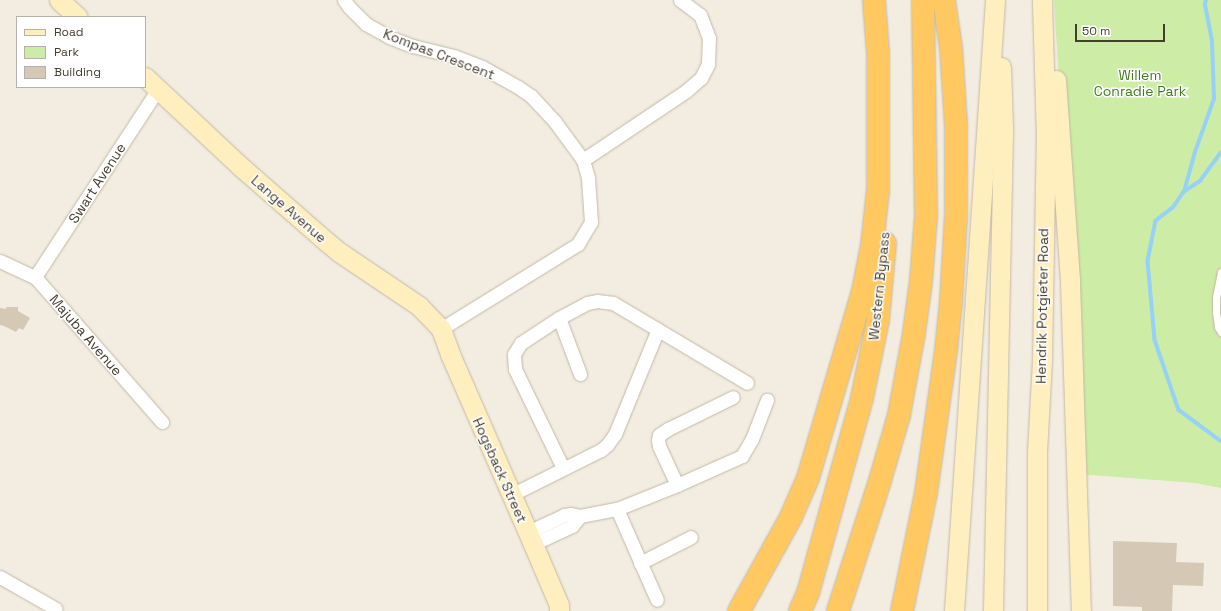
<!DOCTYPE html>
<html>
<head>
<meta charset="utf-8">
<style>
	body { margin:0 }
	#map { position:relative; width:1221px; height:611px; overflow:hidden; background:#f3ede1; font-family:"Space Grotesk",sans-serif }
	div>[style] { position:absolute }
	.green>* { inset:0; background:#cdeca5 }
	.stream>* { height:3.5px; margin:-1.75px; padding:0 1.75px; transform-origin:1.75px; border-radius:1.75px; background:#96d1f7 }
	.building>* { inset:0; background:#d5c9b6 }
	.roads { filter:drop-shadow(0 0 1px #c2b8a6) drop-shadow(0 0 1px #c2b8a6) }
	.lane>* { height:7px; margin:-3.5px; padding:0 3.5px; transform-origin:3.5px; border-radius:3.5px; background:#fff }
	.street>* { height:13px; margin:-6.5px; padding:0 6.5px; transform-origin:6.5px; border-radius:6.5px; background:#fff }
	.secondary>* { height:19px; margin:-9.5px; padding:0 9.5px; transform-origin:9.5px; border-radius:9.5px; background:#ffefbf }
	.highway>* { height:22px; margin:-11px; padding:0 11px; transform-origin:11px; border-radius:11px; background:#ffc860 }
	span { translate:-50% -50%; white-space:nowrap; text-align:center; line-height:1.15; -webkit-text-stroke:3px #fff; paint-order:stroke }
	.street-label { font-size:14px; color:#453d32 }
	.park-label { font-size:14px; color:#447b20 }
	.legend { position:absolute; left:16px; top:16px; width:130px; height:72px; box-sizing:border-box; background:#fff; border:1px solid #b5b1ad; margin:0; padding:5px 7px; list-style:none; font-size:12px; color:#453d32 }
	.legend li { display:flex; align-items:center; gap:8px; height:20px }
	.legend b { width:20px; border:1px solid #b5b1ad }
	.scale { position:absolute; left:1075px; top:24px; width:90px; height:18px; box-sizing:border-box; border:2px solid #453d32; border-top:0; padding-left:5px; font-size:12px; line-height:14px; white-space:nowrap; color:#453d32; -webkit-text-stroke:3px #fff; paint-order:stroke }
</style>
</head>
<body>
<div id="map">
	<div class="green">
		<div style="clip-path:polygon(1054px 0,1221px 0,1221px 488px,1195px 483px,1078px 474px,1077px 374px)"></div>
	</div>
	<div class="stream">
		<div style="left:1221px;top:153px;width:34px;rotate:126deg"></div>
		<div style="left:1201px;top:181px;width:20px;rotate:147deg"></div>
		<div style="left:1184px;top:192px;width:18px;rotate:124deg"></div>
		<div style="left:1174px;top:207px;width:23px;rotate:142deg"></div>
		<div style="left:1156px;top:221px;width:41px;rotate:101.3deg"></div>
		<div style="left:1148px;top:261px;width:79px;rotate:84.9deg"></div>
		<div style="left:1155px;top:340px;width:74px;rotate:71.1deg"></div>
		<div style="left:1179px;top:410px;width:52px;rotate:36.4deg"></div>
		<div style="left:1184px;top:192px;width:41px;rotate:-74.6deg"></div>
		<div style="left:1195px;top:152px;width:56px;rotate:-70.3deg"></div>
		<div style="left:1214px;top:99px;width:58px;rotate:-92deg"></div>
		<div style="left:1212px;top:41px;width:38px;rotate:-101deg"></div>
		<div style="left:1205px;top:4px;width:4px;rotate:-76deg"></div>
	</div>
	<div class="building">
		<div style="clip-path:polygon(6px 307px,18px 307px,18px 311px,30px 318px,23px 330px,19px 328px,16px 332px,4px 326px,0 325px,0 308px,6px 309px)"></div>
		<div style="clip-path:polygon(1113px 541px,1177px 543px,1176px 562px,1204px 563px,1203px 586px,1173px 585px,1172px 611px,1142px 611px,1142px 607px,1113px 606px)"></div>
	</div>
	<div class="roads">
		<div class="lane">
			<div style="left:1221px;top:272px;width:25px;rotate:101deg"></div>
			<div style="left:1216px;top:297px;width:15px;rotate:90deg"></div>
			<div style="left:1216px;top:312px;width:15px;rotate:82deg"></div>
			<div style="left:1218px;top:327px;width:6px;rotate:59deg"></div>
		</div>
		<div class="street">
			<div style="left:344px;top:0;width:9px;rotate:54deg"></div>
			<div style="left:349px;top:7px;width:24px;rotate:45deg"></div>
			<div style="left:366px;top:24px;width:26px;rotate:29deg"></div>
			<div style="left:389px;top:37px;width:26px;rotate:21deg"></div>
			<div style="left:413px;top:46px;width:42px;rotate:13.7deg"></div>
			<div style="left:454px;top:56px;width:30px;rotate:21deg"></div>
			<div style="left:482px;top:67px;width:41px;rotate:29.1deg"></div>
			<div style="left:518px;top:87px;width:16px;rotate:35deg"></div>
			<div style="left:531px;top:96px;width:35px;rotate:47deg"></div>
			<div style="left:555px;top:122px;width:47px;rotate:53.6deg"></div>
			<div style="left:583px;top:160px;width:19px;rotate:74deg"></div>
			<div style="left:588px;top:178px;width:44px;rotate:86.1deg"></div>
			<div style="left:591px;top:222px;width:26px;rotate:121deg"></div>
			<div style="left:578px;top:244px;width:161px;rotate:148.2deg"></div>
			<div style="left:583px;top:160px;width:124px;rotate:-33.8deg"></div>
			<div style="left:686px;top:91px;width:20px;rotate:-41deg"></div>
			<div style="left:701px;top:78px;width:16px;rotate:-63deg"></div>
			<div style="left:708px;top:64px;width:26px;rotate:-88deg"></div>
			<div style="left:709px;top:38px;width:25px;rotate:-111deg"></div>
			<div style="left:700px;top:15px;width:25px;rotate:-143deg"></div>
			<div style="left:0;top:261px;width:38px;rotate:25deg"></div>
			<div style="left:35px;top:277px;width:193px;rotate:48.8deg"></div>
			<div style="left:35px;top:277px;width:225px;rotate:-56.8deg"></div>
			<div style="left:559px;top:318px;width:60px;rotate:69.4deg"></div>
			<div style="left:563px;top:468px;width:110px;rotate:-115.9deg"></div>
			<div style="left:515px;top:369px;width:15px;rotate:-94deg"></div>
			<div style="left:514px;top:354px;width:13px;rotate:-58deg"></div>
			<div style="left:521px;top:343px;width:45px;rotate:-33.3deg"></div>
			<div style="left:559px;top:318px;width:32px;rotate:-28deg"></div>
			<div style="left:587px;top:303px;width:10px;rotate:-11deg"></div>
			<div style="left:597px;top:301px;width:16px;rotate:7deg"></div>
			<div style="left:613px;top:303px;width:156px;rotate:30.8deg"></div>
			<div style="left:677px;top:485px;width:43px;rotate:-114.8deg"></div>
			<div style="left:659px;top:446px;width:6px;rotate:-99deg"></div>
			<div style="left:658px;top:440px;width:5px;rotate:-79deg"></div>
			<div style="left:659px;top:435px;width:11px;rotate:-34deg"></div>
			<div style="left:668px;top:429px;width:72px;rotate:-26.2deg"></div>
			<div style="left:511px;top:495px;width:101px;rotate:-26.6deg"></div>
			<div style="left:601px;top:450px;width:8px;rotate:-40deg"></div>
			<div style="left:607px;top:445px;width:14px;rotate:-54deg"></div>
			<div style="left:615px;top:434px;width:113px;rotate:-67.7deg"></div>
			<div style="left:617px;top:509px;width:99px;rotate:66.3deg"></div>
			<div style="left:528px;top:532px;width:40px;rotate:-25deg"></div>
			<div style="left:564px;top:515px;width:6px;rotate:-9deg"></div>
			<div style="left:570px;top:514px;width:10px;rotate:11deg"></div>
			<div style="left:580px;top:516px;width:38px;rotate:-11deg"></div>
			<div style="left:617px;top:509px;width:65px;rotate:-21.8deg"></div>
			<div style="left:677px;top:485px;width:71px;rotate:-24deg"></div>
			<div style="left:742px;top:456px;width:20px;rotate:-60deg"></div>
			<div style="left:752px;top:439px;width:42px;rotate:-69deg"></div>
			<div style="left:533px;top:544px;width:43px;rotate:-24.8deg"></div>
			<div style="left:572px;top:526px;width:13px;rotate:-51deg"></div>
			<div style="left:640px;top:563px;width:57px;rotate:-27deg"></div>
			<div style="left:0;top:577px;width:64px;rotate:29.7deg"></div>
		</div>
		<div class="secondary">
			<div style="left:59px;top:0;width:25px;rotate:42deg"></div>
			<div style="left:145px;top:77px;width:130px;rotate:43.1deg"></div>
			<div style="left:240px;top:166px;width:108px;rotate:41.2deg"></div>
			<div style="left:321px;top:237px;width:23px;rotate:40deg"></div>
			<div style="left:339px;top:252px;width:97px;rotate:34deg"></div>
			<div style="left:419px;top:306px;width:32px;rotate:46deg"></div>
			<div style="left:441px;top:329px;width:27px;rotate:70deg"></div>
			<div style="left:450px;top:354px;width:207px;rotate:66.4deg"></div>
			<div style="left:533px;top:544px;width:66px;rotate:66.9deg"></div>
			<div style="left:559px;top:605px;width:6px;rotate:90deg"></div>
			<div style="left:1056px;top:80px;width:202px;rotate:86deg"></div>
			<div style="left:1070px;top:282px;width:329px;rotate:88.1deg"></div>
			<div style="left:954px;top:611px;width:612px;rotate:-86.16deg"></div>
			<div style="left:993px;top:611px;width:484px;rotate:-88.8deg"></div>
			<div style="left:1003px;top:127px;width:60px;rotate:-91.9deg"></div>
			<div style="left:1037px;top:611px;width:159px;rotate:-90deg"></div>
			<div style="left:1037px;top:452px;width:93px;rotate:-86.9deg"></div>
			<div style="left:1042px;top:359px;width:222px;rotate:-89deg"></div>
			<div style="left:1046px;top:137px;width:137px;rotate:-91.7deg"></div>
		</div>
		<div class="highway">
			<div style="left:739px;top:611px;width:107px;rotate:-61deg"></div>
			<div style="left:791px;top:517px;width:43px;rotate:-66.4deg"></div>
			<div style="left:808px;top:478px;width:195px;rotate:-73.6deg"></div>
			<div style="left:863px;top:291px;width:47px;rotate:-78.9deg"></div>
			<div style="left:872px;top:245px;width:54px;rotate:-83.7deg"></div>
			<div style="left:878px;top:191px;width:138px;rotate:-90deg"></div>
			<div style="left:878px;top:53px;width:53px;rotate:-94.3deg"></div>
			<div style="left:800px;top:611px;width:20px;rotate:-66deg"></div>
			<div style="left:808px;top:593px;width:202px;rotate:-74.5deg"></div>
			<div style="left:862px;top:398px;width:80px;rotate:-78.4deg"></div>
			<div style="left:878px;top:320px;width:77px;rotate:-84.8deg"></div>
			<div style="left:838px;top:611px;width:133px;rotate:-72.1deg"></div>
			<div style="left:879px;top:484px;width:72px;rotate:-73.8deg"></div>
			<div style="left:899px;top:415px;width:83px;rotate:-79.6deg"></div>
			<div style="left:914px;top:333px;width:52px;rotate:-82.3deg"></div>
			<div style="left:921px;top:281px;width:65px;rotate:-85.6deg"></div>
			<div style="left:926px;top:216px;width:216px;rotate:-90.8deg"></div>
			<div style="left:902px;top:611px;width:120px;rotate:-78.5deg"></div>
			<div style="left:926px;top:493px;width:143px;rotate:-82deg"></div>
			<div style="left:946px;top:351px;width:49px;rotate:-84.2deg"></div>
			<div style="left:951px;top:302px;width:86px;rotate:-86.7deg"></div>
			<div style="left:956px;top:216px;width:91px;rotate:-90deg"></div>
			<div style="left:956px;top:125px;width:77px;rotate:-93.7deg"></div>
			<div style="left:951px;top:48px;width:49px;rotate:-98.3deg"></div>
		</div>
	</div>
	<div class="street-label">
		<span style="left:439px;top:54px;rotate:21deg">Kompas Crescent</span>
		<span style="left:97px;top:183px;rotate:-57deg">Swart Avenue</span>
		<span style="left:289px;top:209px;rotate:41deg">Lange Avenue</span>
		<span style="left:879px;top:286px;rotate:-84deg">Western Bypass</span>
		<span style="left:1042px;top:306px;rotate:-89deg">Hendrik Potgieter Road</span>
		<span style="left:86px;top:335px;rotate:49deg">Majuba Avenue</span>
		<span style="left:500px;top:470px;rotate:66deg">Hogsback Street</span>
	</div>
	<div class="park-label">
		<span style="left:1140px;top:83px">Willem<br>Conradie Park</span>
	</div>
	<ul class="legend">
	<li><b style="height:5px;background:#ffefbf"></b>Road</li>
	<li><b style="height:11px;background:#cdeca5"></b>Park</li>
	<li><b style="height:11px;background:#d5c9b6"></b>Building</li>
	</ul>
	<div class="scale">50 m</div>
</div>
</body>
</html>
